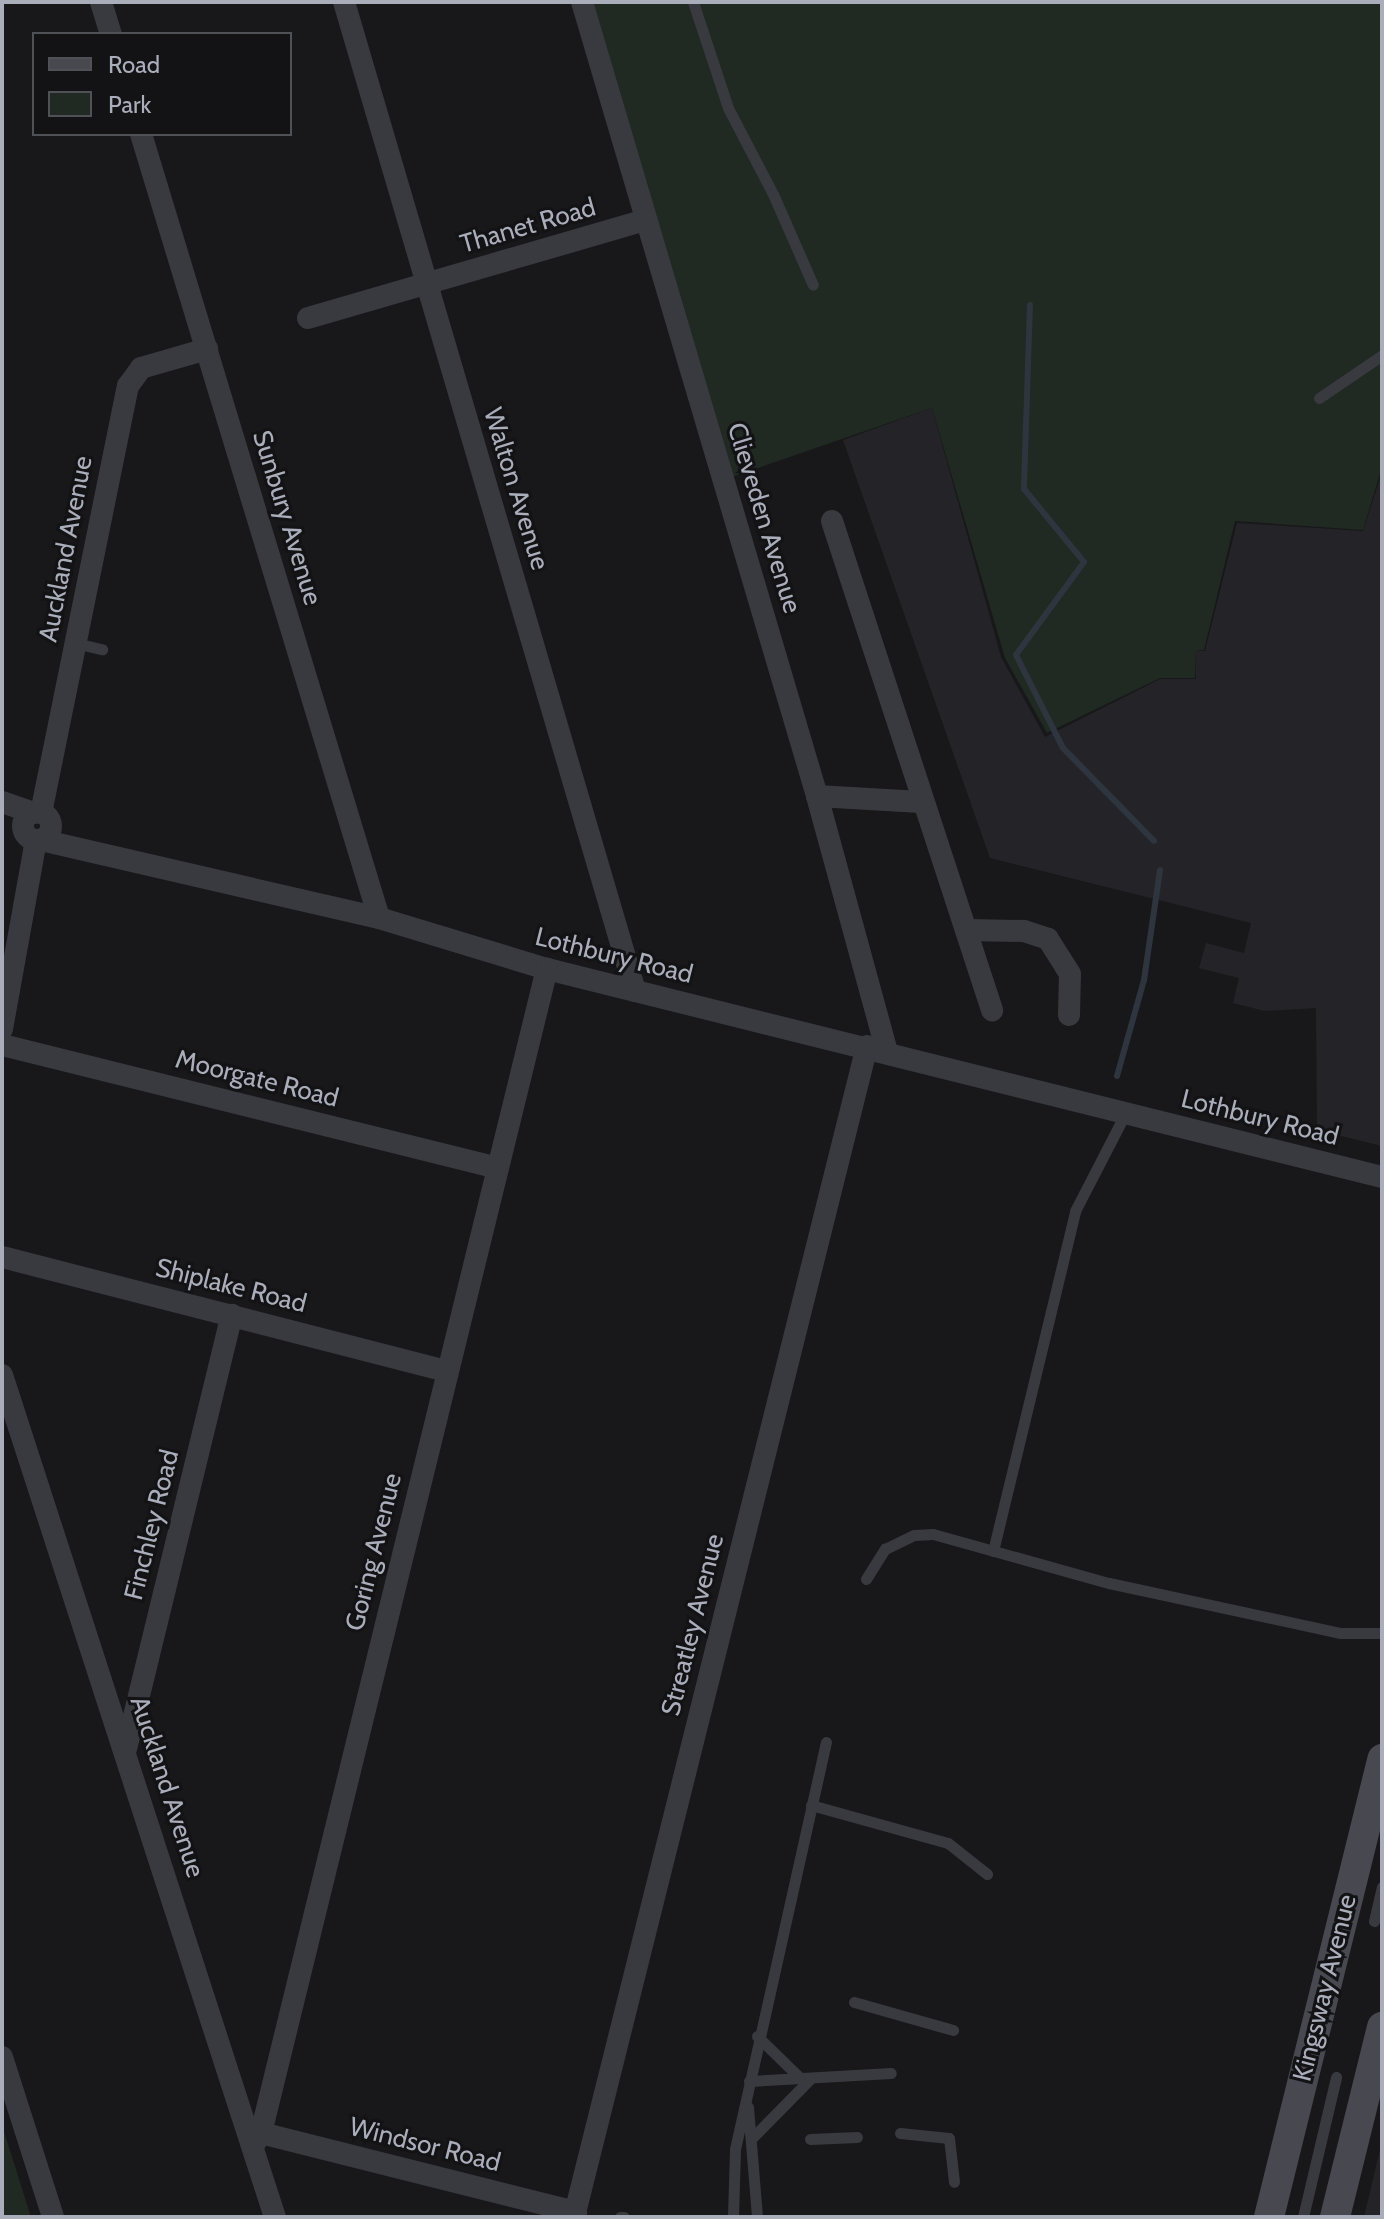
<!DOCTYPE html>
<html>
<head>
<meta charset="utf-8">
<style>
	body { margin:0 }
	#map { position:relative; width:1384px; height:2219px; overflow:hidden; background:#18181a; font-family:Cabin,sans-serif }
	div>[style] { position:absolute }
	.built>* { inset:0; background:#242428 }
	.green>* { inset:0; background:#202922 }
	.stream>* { height:6px; margin:-3px; padding:0 3px; transform-origin:3px; border-radius:3px; background:#2e353f }
	.service>* { height:11px; margin:-5.5px; padding:0 5.5px; transform-origin:5.5px; border-radius:5.5px; background:#393940 }
	.minor>* { height:22px; margin:-11px; padding:0 11px; transform-origin:11px; border-radius:11px; background:#393940 }
	.minor>.ring { margin:-11px; padding:0; box-sizing:content-box; background:none; border:22px solid #393940; border-radius:50% }
	.secondary>* { height:30px; margin:-15px; padding:0 15px; transform-origin:15px; border-radius:15px; background:#474850 }
	span { translate:-50% -50%; white-space:nowrap; text-align:center; line-height:1.15; -webkit-text-stroke:6px #131315; paint-order:stroke }
	.street-label { font-size:26px; color:#aaadba }
	.frame { position:absolute; inset:0; border:4px solid #aaadba; pointer-events:none }
	.legend { position:absolute; left:32px; top:32px; width:260px; height:104px; box-sizing:border-box; background:#131315; border:2px solid #4f5157; margin:0; padding:10px 14px; list-style:none; font-size:24px; color:#aaadba }
	.legend li { display:flex; align-items:center; gap:16px; height:40px }
	.legend b { width:40px; border:2px solid #4f5157 }
</style>
</head>
<body>
<div id="map">
	<div class="built">
		<div style="clip-path:polygon(932px 408px,1001px 657px,1045px 737px,1160px 679px,1196px 679px,1196px 651px,1205px 651px,1237px 523px,1363px 531px,1382px 472px,1382px 1146px,1317px 1130px,1316px 1008px,1265px 1011px,1233px 1003px,1239px 978px,1199px 968px,1206px 943px,1244px 953px,1251px 923px,990px 858px,843px 440px)"></div>
		<div style="clip-path:polygon(1382px 2141px,1382px 2217px,1364px 2217px)"></div>
	</div>
	<div class="green">
		<div style="clip-path:polygon(581px 2px,1382px 2px,1382px 467px,1363px 530px,1235px 521px,1204px 650px,1196px 651px,1195px 678px,1160px 678px,1047px 733px,1005px 658px,932px 408px,723px 480px)"></div>
		<div style="clip-path:polygon(2px 2125px,31px 2217px,2px 2217px)"></div>
	</div>
	<div class="stream">
		<div style="left:1030px;top:305px;width:184px;rotate:91.9deg"></div>
		<div style="left:1024px;top:489px;width:94px;rotate:50.6deg"></div>
		<div style="left:1084px;top:562px;width:115px;rotate:126.2deg"></div>
		<div style="left:1016px;top:655px;width:104px;rotate:63.2deg"></div>
		<div style="left:1063px;top:748px;width:130px;rotate:45.6deg"></div>
		<div style="left:1117px;top:1076px;width:100px;rotate:-74.3deg"></div>
		<div style="left:1144px;top:980px;width:111px;rotate:-81.7deg"></div>
	</div>
	<div class="service">
		<div style="left:693px;top:2px;width:112px;rotate:71.7deg"></div>
		<div style="left:728px;top:108px;width:97px;rotate:62.4deg"></div>
		<div style="left:773px;top:194px;width:99px;rotate:66.3deg"></div>
		<div style="left:1319px;top:398px;width:76px;rotate:-34.3deg"></div>
		<div style="left:75px;top:643px;width:28px;rotate:13deg"></div>
		<div style="left:993px;top:1551px;width:350px;rotate:-76.4deg"></div>
		<div style="left:1075px;top:1211px;width:109px;rotate:-62.7deg"></div>
		<div style="left:866px;top:1579px;width:36px;rotate:-58deg"></div>
		<div style="left:885px;top:1549px;width:32px;rotate:-26deg"></div>
		<div style="left:914px;top:1535px;width:19px;rotate:-3deg"></div>
		<div style="left:933px;top:1534px;width:183px;rotate:15.6deg"></div>
		<div style="left:1109px;top:1583px;width:237px;rotate:12.2deg"></div>
		<div style="left:1341px;top:1633px;width:41px"></div>
		<div style="left:811px;top:1805px;width:142px;rotate:15.5deg"></div>
		<div style="left:948px;top:1843px;width:50px;rotate:38.5deg"></div>
		<div style="left:1374px;top:1921px;width:35px;rotate:-77deg"></div>
		<div style="left:854px;top:2002px;width:103px;rotate:15.8deg"></div>
		<div style="left:757px;top:2036px;width:62px;rotate:44.3deg"></div>
		<div style="left:749px;top:2081px;width:142px;rotate:-3.2deg"></div>
		<div style="left:748px;top:2107px;width:110px;rotate:85.3deg"></div>
		<div style="left:900px;top:2133px;width:49px;rotate:5.8deg"></div>
		<div style="left:949px;top:2138px;width:44px;rotate:83.5deg"></div>
		<div style="left:752px;top:2138px;width:83px;rotate:-45.5deg"></div>
		<div style="left:810px;top:2139px;width:47px;rotate:-2.4deg"></div>
		<div style="left:620px;top:2217px;width:4px"></div>
		<div style="left:733px;top:2217px;width:68px;rotate:-88.3deg"></div>
		<div style="left:735px;top:2149px;width:417px;rotate:-77.4deg"></div>
		<div style="left:1303px;top:2217px;width:144px;rotate:-76.7deg"></div>
	</div>
	<div class="minor">
		<div style="left:101px;top:2px;width:34px;rotate:73deg"></div>
		<div style="left:344px;top:2px;width:1031px;rotate:73.6deg"></div>
		<div style="left:582px;top:2px;width:828px;rotate:73.51deg"></div>
		<div style="left:817px;top:796px;width:265px;rotate:74.7deg"></div>
		<div style="left:141px;top:134px;width:819px;rotate:73.11deg"></div>
		<div style="left:308px;top:318px;width:352px;rotate:-16.2deg"></div>
		<div style="left:832px;top:521px;width:515px;rotate:71.88deg"></div>
		<div style="left:817px;top:796px;width:104px;rotate:3.3deg"></div>
		<div style="left:2px;top:802px;width:34px;rotate:19deg"></div>
		<div class="ring" style="left:23px;top:812px;width:6px;height:6px"></div>
		<div style="left:41px;top:813px;width:436px;rotate:-78.5deg"></div>
		<div style="left:128px;top:386px;width:22px;rotate:-54deg"></div>
		<div style="left:141px;top:368px;width:69px;rotate:-16.1deg"></div>
		<div style="left:41px;top:840px;width:347px;rotate:13deg"></div>
		<div style="left:379px;top:918px;width:176px;rotate:16.9deg"></div>
		<div style="left:547px;top:969px;width:861px;rotate:13.99deg"></div>
		<div style="left:966px;top:930px;width:58px;rotate:1deg"></div>
		<div style="left:1024px;top:931px;width:25px;rotate:18deg"></div>
		<div style="left:1048px;top:939px;width:41px;rotate:57.8deg"></div>
		<div style="left:1070px;top:974px;width:41px;rotate:91.4deg"></div>
		<div style="left:2px;top:1029px;width:192px;rotate:-79.8deg"></div>
		<div style="left:2px;top:1045px;width:511px;rotate:13.93deg"></div>
		<div style="left:2px;top:1257px;width:458px;rotate:14.4deg"></div>
		<div style="left:2px;top:1375px;width:885px;rotate:72.04deg"></div>
		<div style="left:126px;top:1749px;width:447px;rotate:-76.3deg"></div>
		<div style="left:2px;top:2057px;width:168px;rotate:72.3deg"></div>
		<div style="left:261px;top:2133px;width:325px;rotate:14.1deg"></div>
		<div style="left:253px;top:2146px;width:15px;rotate:-58deg"></div>
		<div style="left:261px;top:2133px;width:1199px;rotate:-76.2deg"></div>
		<div style="left:574px;top:2217px;width:1207px;rotate:-75.95deg"></div>
	</div>
	<div class="secondary">
		<div style="left:1269px;top:2217px;width:472px;rotate:-76.1deg"></div>
		<div style="left:1335px;top:2217px;width:196px;rotate:-76.1deg"></div>
	</div>
	<div class="street-label">
		<span style="left:528px;top:226px;rotate:-16deg">Thanet Road</span>
		<span style="left:516px;top:489px;rotate:73deg">Walton Avenue</span>
		<span style="left:287px;top:518px;rotate:73deg">Sunbury Avenue</span>
		<span style="left:764px;top:518px;rotate:73deg">Clieveden Avenue</span>
		<span style="left:66px;top:549px;rotate:-79deg">Auckland Avenue</span>
		<span style="left:614px;top:956px;rotate:14deg">Lothbury Road</span>
		<span style="left:257px;top:1079px;rotate:14deg">Moorgate Road</span>
		<span style="left:1260px;top:1118px;rotate:14deg">Lothbury Road</span>
		<span style="left:231px;top:1286px;rotate:14deg">Shiplake Road</span>
		<span style="left:152px;top:1525px;rotate:-76deg">Finchley Road</span>
		<span style="left:374px;top:1552px;rotate:-76deg">Goring Avenue</span>
		<span style="left:693px;top:1625px;rotate:-76deg">Streatley Avenue</span>
		<span style="left:167px;top:1787px;rotate:72deg">Auckland Avenue</span>
		<span style="left:1325px;top:1988px;rotate:-76deg">Kingsway Avenue</span>
		<span style="left:425px;top:2145px;rotate:14deg">Windsor Road</span>
	</div>
	<div class="frame"></div>
	<ul class="legend">
	<li><b style="height:10px;background:#474850"></b>Road</li>
	<li><b style="height:22px;background:#202922"></b>Park</li>
	</ul>
</div>
</body>
</html>
